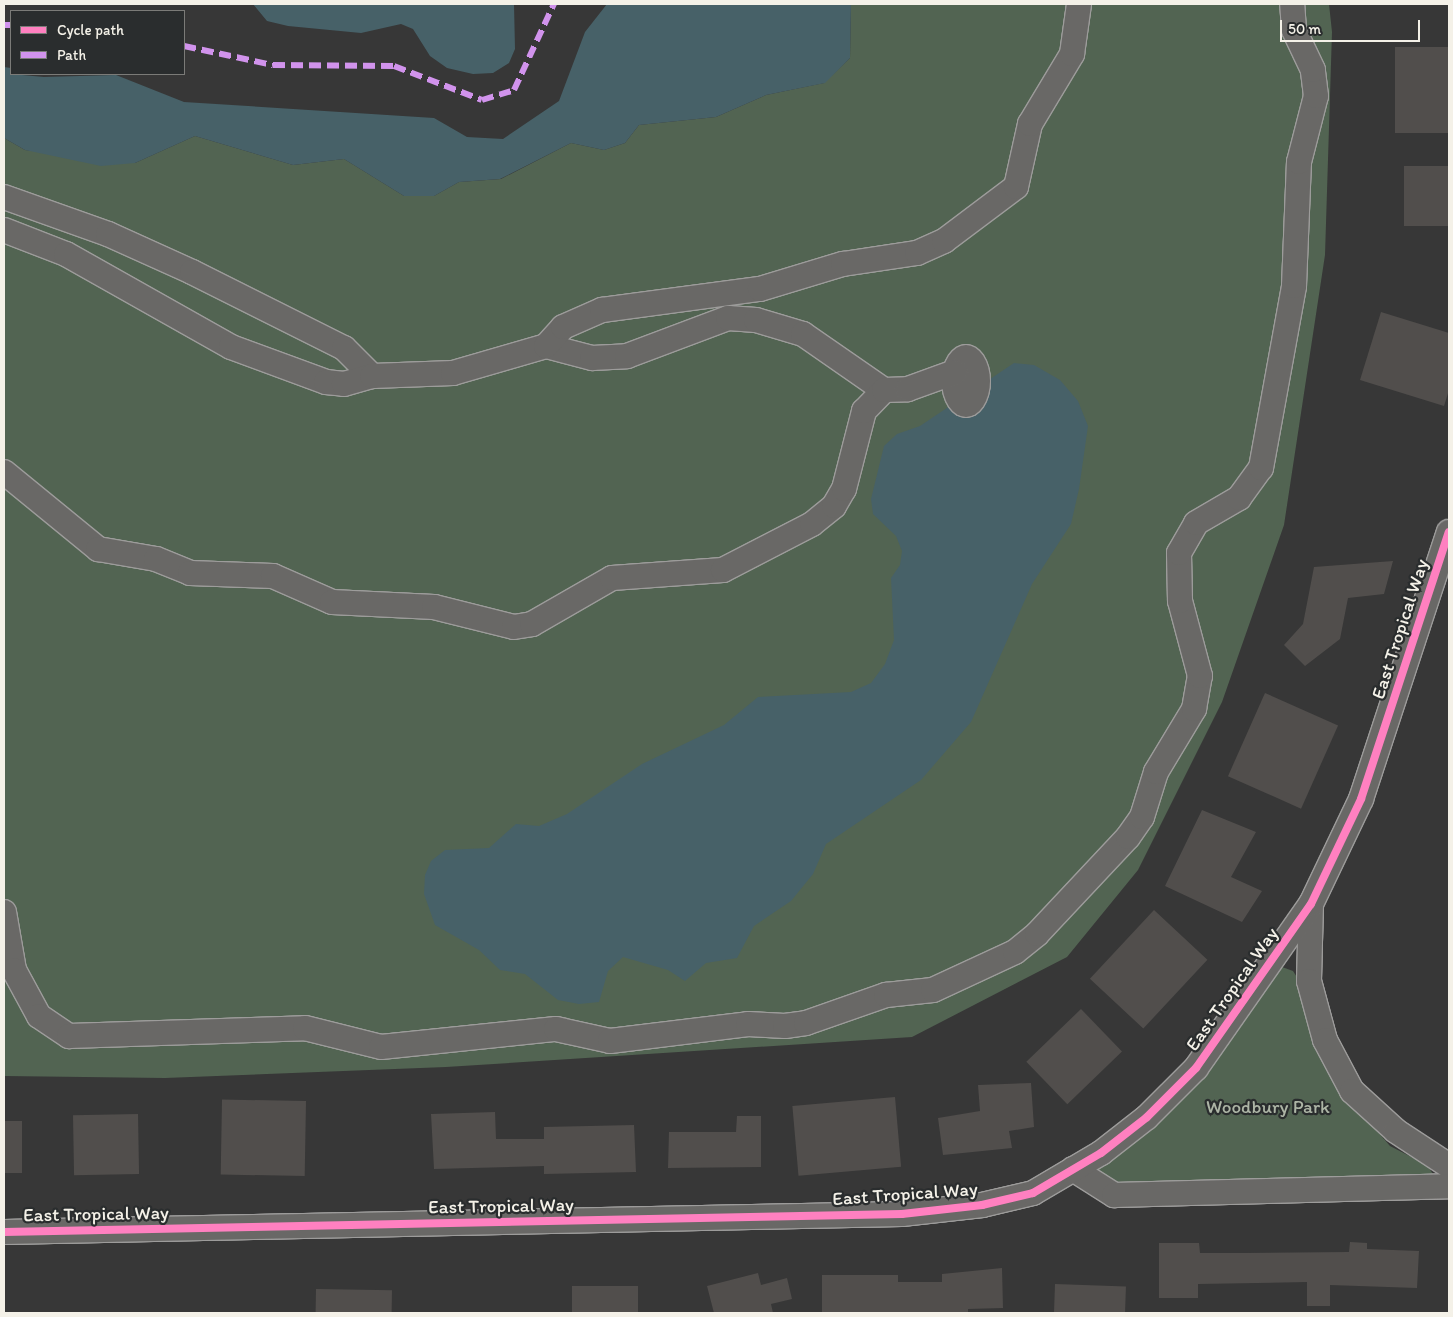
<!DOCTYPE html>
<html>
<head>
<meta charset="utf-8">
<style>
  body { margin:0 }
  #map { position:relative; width:1453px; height:1317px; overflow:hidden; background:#373737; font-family:Itim,sans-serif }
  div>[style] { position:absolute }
  .green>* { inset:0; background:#526452 }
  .water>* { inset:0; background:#476168 }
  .building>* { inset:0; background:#514e4c; transform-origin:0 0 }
  .roads { filter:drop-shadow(1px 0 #9d9c9b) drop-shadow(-1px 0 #9d9c9b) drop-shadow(0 1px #9d9c9b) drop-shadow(0 -1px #9d9c9b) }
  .minor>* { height:24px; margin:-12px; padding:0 12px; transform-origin:12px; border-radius:12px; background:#696866 }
  .minor>.ring { margin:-12px; padding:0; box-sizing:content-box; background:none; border:24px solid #696866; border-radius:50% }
  .quiet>* { height:6px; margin-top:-3px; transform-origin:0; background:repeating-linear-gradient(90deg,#d193ec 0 12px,transparent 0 18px) }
  .cycleway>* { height:8px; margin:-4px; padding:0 4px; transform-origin:4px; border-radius:4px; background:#ff80c0 }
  span { translate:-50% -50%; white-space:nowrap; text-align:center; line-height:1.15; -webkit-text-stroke:4.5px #2a2d2e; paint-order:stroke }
  .street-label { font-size:19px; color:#f4f1e8 }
  .park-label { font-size:19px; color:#adb5a6 }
  .frame { position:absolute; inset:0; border:5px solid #f4f1e8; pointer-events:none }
  .legend { position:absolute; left:10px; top:10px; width:175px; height:65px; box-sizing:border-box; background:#2a2d2e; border:1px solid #7b7b78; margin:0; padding:6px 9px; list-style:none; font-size:15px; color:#f4f1e8 }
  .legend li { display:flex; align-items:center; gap:10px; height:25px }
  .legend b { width:25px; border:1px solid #7b7b78 }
  .scale { position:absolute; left:1280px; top:20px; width:140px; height:22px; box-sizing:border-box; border:2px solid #f4f1e8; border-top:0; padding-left:6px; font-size:15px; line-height:18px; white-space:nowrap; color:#f4f1e8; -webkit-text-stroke:4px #2a2d2e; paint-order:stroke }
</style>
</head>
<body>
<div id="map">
  <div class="green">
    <i style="clip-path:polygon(851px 4px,1329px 4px,1332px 32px,1325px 255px,1284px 525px,1222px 702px,1138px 870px,1067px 957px,912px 1037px,446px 1067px,165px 1078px,4px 1076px,4px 138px,25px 150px,135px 163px,195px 136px,293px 165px,344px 159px,404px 196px,434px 196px,459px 182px,501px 179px,571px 143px,604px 150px,625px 143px,639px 125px,716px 117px,766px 95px,824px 83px,850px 58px)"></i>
    <i style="clip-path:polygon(1282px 967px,1293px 971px,1300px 982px,1346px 1095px,1390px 1146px,1427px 1165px,1433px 1174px,1429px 1178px,1122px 1184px,1089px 1171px)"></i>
  </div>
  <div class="water">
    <i style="clip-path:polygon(253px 4px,514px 4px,515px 49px,509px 63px,493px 73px,473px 74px,447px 68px,430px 56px,413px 29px,401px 24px,361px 33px,288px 26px,267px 21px)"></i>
    <i style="clip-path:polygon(607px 4px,851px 4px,850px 58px,825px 83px,766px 95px,716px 117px,639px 125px,625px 143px,604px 150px,571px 143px,500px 179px,459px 182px,434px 196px,404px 196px,344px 159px,293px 165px,195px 136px,135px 163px,101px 166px,25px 150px,4px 138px,4px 67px,11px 68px,11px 74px,44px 77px,116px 75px,184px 102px,434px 118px,467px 137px,503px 139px,559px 101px,585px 32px)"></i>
    <i style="clip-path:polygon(1014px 363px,1034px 365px,1060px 380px,1078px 401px,1088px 426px,1079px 489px,1071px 524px,1032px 584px,971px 722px,921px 780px,826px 844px,813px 874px,791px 901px,754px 926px,737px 958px,706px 963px,685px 981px,668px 970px,623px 957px,608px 971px,599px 1002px,579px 1004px,558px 1000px,525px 974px,500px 970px,479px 950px,435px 925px,424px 894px,425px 875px,431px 861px,445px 850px,489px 848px,516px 824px,539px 826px,567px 814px,642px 764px,724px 725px,758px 697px,851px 692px,871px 683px,885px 664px,894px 640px,891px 578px,900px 565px,902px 551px,896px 536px,873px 514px,871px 499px,884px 446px,897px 434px,920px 426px)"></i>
  </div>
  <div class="building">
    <i style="left:1395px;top:47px;width:54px;height:86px"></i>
    <i style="left:1448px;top:166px;width:60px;height:44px;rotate:90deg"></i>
    <i style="clip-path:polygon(1381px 312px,1449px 333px,1449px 390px,1444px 406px,1360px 380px)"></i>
    <i style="clip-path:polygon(1393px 561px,1384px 594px,1348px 598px,1340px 639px,1305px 666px,1284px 645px,1303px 624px,1314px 567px)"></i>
    <i style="left:1265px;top:693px;width:80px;height:91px;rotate:24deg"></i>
    <i style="clip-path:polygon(1202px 810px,1256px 832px,1231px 877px,1262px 891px,1242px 922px,1165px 886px)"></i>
    <i style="left:1154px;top:910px;width:73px;height:94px;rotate:43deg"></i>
    <i style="left:1081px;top:1009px;width:59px;height:76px;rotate:46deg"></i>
    <i style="clip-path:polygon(1031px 1083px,1034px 1127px,1009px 1131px,1012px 1148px,943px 1155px,938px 1118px,980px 1111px,978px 1085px)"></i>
    <i style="left:895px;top:1097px;width:70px;height:103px;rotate:85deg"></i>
    <i style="left:306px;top:1101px;width:75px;height:84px;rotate:91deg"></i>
    <i style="clip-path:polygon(495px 1112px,496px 1139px,544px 1139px,544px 1127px,634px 1125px,636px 1172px,544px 1174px,544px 1166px,434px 1169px,431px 1114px)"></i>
    <i style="left:138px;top:1114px;width:60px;height:65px;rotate:89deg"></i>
    <i style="clip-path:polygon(737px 1116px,761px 1116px,761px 1167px,668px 1168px,669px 1132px,736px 1132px)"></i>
    <i style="left:4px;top:1121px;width:18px;height:52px"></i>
    <i style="clip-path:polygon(1350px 1242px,1367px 1243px,1367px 1249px,1419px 1251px,1417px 1288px,1330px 1285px,1330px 1306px,1307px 1306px,1307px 1282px,1198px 1284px,1198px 1298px,1159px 1298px,1159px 1243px,1199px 1243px,1200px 1253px,1245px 1253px,1349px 1252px)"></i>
    <i style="clip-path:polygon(1002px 1268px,1003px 1308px,968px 1309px,968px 1313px,822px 1313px,822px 1275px,898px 1275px,898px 1282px,942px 1282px,942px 1274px)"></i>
    <i style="clip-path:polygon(758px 1273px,761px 1285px,787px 1278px,792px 1299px,771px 1304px,773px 1313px,714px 1313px,707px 1286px)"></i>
    <i style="left:1055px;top:1284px;width:71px;height:29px;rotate:2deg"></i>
    <i style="left:638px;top:1286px;width:27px;height:66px;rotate:90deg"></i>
    <i style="left:316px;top:1289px;width:76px;height:24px;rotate:1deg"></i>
  </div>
  <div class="roads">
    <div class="minor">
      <i style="left:4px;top:197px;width:110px;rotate:19.6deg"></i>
      <i style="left:108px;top:234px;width:92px;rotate:24.3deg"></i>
      <i style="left:192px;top:272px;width:170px;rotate:26.6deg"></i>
      <i style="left:344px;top:348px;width:40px;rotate:45deg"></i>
      <i style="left:4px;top:230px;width:66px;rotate:21.2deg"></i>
      <i style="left:66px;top:254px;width:189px;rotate:29.4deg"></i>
      <i style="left:231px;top:347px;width:101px;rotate:20.2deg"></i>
      <i style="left:326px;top:382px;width:18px;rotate:6deg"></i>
      <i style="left:344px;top:384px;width:29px;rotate:-16deg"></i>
      <i style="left:372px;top:376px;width:81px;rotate:-2.1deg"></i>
      <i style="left:453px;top:373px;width:97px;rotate:-16.2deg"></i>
      <i style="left:546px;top:346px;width:48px;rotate:14.6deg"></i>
      <i style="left:592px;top:358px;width:35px;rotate:-3deg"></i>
      <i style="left:627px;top:356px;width:108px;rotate:-20.6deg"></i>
      <i style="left:728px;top:318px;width:28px;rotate:4deg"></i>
      <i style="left:756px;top:320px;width:49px;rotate:16.6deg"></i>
      <i style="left:803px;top:334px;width:98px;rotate:34.7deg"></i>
      <i style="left:546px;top:346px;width:25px;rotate:-48deg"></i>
      <i style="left:563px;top:327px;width:43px;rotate:-23.6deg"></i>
      <i style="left:602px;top:310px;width:159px;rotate:-7.6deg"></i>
      <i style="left:760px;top:289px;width:87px;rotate:-16.8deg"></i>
      <i style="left:843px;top:264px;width:75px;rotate:-8.5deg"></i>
      <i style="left:917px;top:253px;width:30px;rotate:-24deg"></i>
      <i style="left:944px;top:241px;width:90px;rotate:-36.9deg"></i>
      <i style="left:1016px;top:187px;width:65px;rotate:-77.5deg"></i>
      <i style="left:1030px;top:124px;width:82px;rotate:-59deg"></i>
      <i style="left:1072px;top:54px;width:50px;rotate:-82deg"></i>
      <i class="ring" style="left:954px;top:357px;width:-6px;height:-6px"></i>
      <i style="left:4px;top:472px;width:122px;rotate:39.3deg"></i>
      <i style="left:98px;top:549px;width:59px;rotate:9.8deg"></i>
      <i style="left:156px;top:559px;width:37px;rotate:22deg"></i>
      <i style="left:190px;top:573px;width:83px;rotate:2.1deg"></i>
      <i style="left:273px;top:576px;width:64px;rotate:23.8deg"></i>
      <i style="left:332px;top:602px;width:102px;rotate:2.8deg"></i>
      <i style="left:434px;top:607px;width:82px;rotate:14deg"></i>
      <i style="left:514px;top:627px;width:18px;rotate:-9deg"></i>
      <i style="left:532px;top:624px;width:92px;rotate:-29.9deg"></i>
      <i style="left:612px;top:578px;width:111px;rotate:-4.1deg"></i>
      <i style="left:723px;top:570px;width:100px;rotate:-27.3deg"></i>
      <i style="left:812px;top:524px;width:28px;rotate:-39deg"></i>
      <i style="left:834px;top:506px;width:20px;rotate:-60deg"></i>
      <i style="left:844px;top:489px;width:81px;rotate:-75.6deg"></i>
      <i style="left:864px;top:411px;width:29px;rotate:-46deg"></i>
      <i style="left:884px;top:390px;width:24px;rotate:-2deg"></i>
      <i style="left:908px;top:389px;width:50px;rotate:-19.9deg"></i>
      <i style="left:1311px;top:904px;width:77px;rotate:91.5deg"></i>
      <i style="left:1309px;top:981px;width:61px;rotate:74.8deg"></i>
      <i style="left:1325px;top:1040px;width:58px;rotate:62.1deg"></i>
      <i style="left:1352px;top:1091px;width:59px;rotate:42.3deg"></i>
      <i style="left:1396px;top:1131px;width:64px;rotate:33.4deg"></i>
      <i style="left:4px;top:912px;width:59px;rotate:80.2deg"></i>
      <i style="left:14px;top:970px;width:52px;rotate:61.5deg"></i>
      <i style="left:39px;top:1016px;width:36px;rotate:34deg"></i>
      <i style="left:69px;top:1036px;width:236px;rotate:-1.9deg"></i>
      <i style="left:305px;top:1028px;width:78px;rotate:14deg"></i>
      <i style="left:381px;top:1047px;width:176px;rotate:-5.9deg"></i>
      <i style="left:556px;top:1029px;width:55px;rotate:12.5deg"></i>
      <i style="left:610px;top:1041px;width:139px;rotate:-7deg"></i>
      <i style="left:748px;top:1024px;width:37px;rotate:3deg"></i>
      <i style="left:785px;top:1026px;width:21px;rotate:-8deg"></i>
      <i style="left:806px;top:1023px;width:85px;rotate:-19.3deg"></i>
      <i style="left:886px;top:995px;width:47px;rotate:-6.1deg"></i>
      <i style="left:933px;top:990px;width:90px;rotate:-24.9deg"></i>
      <i style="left:1015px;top:952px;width:28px;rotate:-39deg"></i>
      <i style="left:1037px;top:934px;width:133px;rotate:-46.8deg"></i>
      <i style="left:1128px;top:837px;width:24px;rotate:-55deg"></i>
      <i style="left:1142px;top:817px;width:47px;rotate:-72.7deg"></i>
      <i style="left:1156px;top:772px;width:74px;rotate:-58.9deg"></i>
      <i style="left:1194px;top:709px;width:34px;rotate:-80deg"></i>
      <i style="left:1200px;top:676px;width:78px;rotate:-104.9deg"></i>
      <i style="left:1180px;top:601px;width:48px;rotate:-91.2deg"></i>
      <i style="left:1179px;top:553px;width:34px;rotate:-60deg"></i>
      <i style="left:1196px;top:523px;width:50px;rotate:-30.2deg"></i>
      <i style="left:1239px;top:498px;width:37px;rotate:-54deg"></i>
      <i style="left:1261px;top:468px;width:185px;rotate:-79.7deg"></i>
      <i style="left:1294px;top:286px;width:124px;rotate:-87.7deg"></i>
      <i style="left:1299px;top:162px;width:68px;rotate:-75.6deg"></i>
      <i style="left:1316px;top:96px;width:26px;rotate:-97deg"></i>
      <i style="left:1313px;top:70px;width:44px;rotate:-115.4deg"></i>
      <i style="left:1294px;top:30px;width:26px;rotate:-94deg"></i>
      <i style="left:1073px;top:1169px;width:49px;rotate:32.4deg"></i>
      <i style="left:1114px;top:1195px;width:335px;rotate:-1.5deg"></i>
      <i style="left:4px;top:1232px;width:898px;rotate:-1.15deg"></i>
      <i style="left:902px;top:1214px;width:81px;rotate:-6.4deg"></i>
      <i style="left:982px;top:1205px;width:52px;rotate:-13.2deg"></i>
      <i style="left:1033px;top:1193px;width:79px;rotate:-30.5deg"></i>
      <i style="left:1101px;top:1153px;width:58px;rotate:-38deg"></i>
      <i style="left:1147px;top:1117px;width:69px;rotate:-45deg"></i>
      <i style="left:1196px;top:1068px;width:200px;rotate:-55deg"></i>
      <i style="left:1311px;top:904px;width:116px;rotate:-64.5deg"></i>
      <i style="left:1361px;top:799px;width:281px;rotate:-71.8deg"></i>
    </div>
  </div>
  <div class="quiet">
    <i style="left:4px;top:25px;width:7px"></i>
    <i style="left:184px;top:46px;width:91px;rotate:12.1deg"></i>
    <i style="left:273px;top:65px;width:121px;rotate:0.5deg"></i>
    <i style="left:394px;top:66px;width:94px;rotate:21.1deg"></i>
    <i style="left:482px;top:100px;width:34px;rotate:-17deg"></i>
    <i style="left:514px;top:90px;width:95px;rotate:-65.1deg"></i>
  </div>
  <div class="cycleway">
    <i style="left:4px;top:1232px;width:898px;rotate:-1.15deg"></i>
    <i style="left:902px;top:1214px;width:81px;rotate:-6.4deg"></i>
    <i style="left:982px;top:1205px;width:52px;rotate:-13.2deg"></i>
    <i style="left:1033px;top:1193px;width:79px;rotate:-30.5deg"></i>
    <i style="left:1101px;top:1153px;width:58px;rotate:-38deg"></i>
    <i style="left:1147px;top:1117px;width:69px;rotate:-45deg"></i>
    <i style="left:1196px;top:1068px;width:200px;rotate:-55deg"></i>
    <i style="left:1311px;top:904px;width:116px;rotate:-64.5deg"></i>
    <i style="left:1361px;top:799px;width:281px;rotate:-71.8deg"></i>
  </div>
  <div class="street-label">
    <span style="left:1400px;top:629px;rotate:-72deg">East Tropical Way</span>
    <span style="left:1232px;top:989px;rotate:-55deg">East Tropical Way</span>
    <span style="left:905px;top:1194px;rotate:-4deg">East Tropical Way</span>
    <span style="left:501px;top:1206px;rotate:-1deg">East Tropical Way</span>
    <span style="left:96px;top:1214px;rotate:-1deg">East Tropical Way</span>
  </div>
  <div class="park-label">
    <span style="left:1268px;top:1107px">Woodbury Park</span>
  </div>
  <div class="frame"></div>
  <ul class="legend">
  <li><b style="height:6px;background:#ff80c0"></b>Cycle path</li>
  <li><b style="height:6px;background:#d193ec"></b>Path</li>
  </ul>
  <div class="scale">50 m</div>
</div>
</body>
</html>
